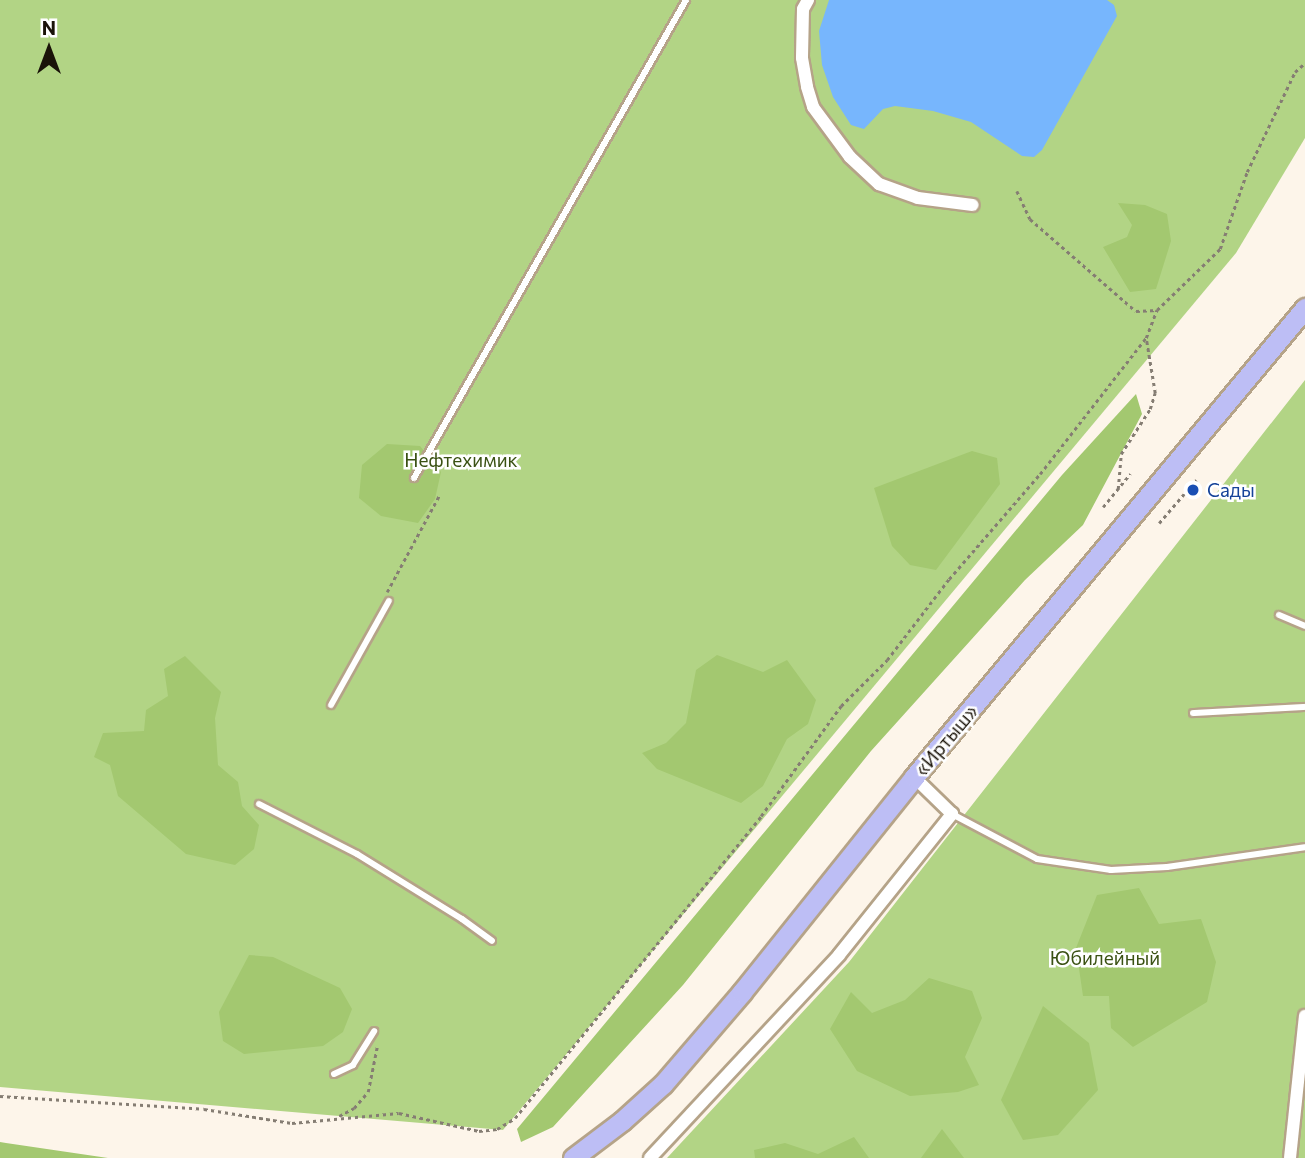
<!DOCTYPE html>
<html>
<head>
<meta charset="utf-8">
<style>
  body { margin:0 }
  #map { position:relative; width:1305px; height:1158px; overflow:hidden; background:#fdf5ea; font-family:Commissioner,sans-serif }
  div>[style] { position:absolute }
  .green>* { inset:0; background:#b2d485 }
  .forest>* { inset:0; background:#a3c870 }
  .water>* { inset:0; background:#77b6fd }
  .path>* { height:2.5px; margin-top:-1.25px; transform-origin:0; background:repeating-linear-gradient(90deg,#857d73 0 3.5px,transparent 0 7px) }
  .roads { filter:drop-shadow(2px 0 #b5a388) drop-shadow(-2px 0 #b5a388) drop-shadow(0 2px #b5a388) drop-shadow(0 -2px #b5a388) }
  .lane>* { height:6px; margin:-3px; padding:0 3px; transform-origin:3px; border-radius:3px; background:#fff }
  .street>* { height:12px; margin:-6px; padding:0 6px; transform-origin:6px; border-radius:6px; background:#fff }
  .primary>* { height:19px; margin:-9.5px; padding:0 9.5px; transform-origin:9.5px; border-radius:9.5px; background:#bdbef5 }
  .dots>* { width:19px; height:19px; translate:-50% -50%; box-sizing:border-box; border:4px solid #fff; border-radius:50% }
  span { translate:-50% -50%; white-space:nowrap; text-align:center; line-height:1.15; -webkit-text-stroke:5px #fff; paint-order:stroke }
  .park-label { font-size:19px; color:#3a5113 }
  .transit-label { font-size:19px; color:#164399 }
  .left { translate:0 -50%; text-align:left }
  .street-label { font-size:19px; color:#1a1309 }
  .north { position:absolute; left:14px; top:14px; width:70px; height:70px; -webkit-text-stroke:5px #fff; paint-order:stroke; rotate:0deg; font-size:19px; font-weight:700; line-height:28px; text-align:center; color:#1a1309 }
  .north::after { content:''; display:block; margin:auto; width:24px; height:32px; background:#1a1309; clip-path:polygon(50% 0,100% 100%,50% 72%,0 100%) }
</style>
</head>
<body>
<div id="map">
  <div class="green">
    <i style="clip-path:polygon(0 0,1305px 0,1305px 138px,1236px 253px,503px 1130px,0 1087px)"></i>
    <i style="clip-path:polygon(1305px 380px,1305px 1158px,667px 1158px,849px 962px)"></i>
  </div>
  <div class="forest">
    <i style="clip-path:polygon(1118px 203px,1145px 205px,1167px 214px,1171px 241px,1156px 289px,1130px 292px,1103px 247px,1127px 237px,1132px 225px)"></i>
    <i style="clip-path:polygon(1136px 394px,1142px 414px,1083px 525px,1025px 580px,871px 751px,683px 985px,553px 1127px,521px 1142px,517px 1129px,1062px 475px)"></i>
    <i style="clip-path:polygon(387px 444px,420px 446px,441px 472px,435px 499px,418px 523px,381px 516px,359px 498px,362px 465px)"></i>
    <i style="clip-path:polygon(972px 451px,997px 458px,1000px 484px,936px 570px,910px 565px,892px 546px,874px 488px)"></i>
    <i style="clip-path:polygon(717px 655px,763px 672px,787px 660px,816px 700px,808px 724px,787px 739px,763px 786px,741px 803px,657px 769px,642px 753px,666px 743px,686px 723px,696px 670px)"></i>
    <i style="clip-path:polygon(185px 656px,221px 692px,215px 718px,218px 765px,238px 782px,242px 806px,259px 825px,254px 849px,235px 865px,186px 854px,118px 796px,110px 765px,94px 757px,103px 733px,144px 731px,146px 710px,168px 696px,164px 669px)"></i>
    <i style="clip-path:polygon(1139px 888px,1159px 924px,1201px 919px,1216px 962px,1207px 1002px,1133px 1047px,1111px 1028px,1109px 996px,1083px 996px,1076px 948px,1097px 895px)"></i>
    <i style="clip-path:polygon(249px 955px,273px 957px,340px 988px,352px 1009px,343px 1032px,323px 1046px,244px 1054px,223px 1041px,219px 1012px)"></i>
    <i style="clip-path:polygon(929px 978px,972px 991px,982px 1018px,965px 1057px,979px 1085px,958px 1092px,910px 1096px,857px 1071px,830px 1029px,851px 992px,872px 1013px,905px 1000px)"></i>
    <i style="clip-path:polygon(1043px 1006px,1089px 1043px,1098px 1090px,1058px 1135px,1023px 1140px,1001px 1100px)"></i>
    <i style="clip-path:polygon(942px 1129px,964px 1158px,921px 1158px)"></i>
    <i style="clip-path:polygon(854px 1137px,869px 1158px,755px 1158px,754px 1150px,785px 1143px,818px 1154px)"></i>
    <i style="clip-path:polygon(0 1142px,6px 1143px,108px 1158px,0 1158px)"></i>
  </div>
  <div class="water">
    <i style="clip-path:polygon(829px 0,1107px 0,1114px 5px,1117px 16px,1042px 150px,1034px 157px,1022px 156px,971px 122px,933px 111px,895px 106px,883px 109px,864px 129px,851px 125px,833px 97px,822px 65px,819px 31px)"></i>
  </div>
  <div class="path">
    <i style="left:1017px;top:191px;width:31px;rotate:65deg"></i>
    <i style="left:1030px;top:219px;width:140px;rotate:41deg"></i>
    <i style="left:1136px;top:311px;width:21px;rotate:-3deg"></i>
    <i style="left:1157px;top:310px;width:88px;rotate:-44.1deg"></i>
    <i style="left:1220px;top:249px;width:82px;rotate:-70.7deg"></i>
    <i style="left:1247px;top:172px;width:111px;rotate:-64.4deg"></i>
    <i style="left:1295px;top:72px;width:13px;rotate:-42deg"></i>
    <i style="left:1118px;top:489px;width:35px;rotate:-85deg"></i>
    <i style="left:1121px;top:454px;width:54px;rotate:-57.2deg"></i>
    <i style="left:1150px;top:409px;width:17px;rotate:-73deg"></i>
    <i style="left:1155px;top:393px;width:56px;rotate:-99.3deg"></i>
    <i style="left:1103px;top:507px;width:43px;rotate:-50.7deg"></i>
    <i style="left:1159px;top:523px;width:57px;rotate:-49.3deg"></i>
    <i style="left:387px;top:592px;width:111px;rotate:-61.6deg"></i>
    <i style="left:0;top:1096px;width:204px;rotate:3.6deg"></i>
    <i style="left:204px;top:1109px;width:89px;rotate:9deg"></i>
    <i style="left:292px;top:1123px;width:107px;rotate:-5.3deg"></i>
    <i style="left:399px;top:1113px;width:82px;rotate:12.7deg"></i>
    <i style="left:479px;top:1131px;width:18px;rotate:-6deg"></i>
    <i style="left:497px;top:1129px;width:21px;rotate:-31deg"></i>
    <i style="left:515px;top:1118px;width:390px;rotate:-50.8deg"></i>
    <i style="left:761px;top:816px;width:136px;rotate:-54deg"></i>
    <i style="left:841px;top:706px;width:65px;rotate:-45deg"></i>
    <i style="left:887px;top:660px;width:102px;rotate:-52.6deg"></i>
    <i style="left:949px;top:579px;width:139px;rotate:-49.1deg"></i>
    <i style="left:1040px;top:474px;width:172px;rotate:-52.1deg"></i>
    <i style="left:1146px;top:338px;width:30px;rotate:-69deg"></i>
    <i style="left:339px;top:1116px;width:17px;rotate:-28deg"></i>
    <i style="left:354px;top:1108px;width:21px;rotate:-49deg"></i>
    <i style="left:368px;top:1092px;width:46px;rotate:-78.7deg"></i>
  </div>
  <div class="roads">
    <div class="lane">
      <i style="left:414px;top:478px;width:550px;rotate:-60.36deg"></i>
      <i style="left:1279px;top:615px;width:28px;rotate:23deg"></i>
      <i style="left:331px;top:705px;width:119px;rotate:-60.9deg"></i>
      <i style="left:1193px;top:713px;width:112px;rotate:-3.1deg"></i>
      <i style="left:259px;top:804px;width:110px;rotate:27deg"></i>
      <i style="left:357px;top:854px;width:123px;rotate:31.8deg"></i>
      <i style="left:462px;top:919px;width:37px;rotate:36deg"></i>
      <i style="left:952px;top:814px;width:96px;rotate:27.9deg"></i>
      <i style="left:1037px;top:859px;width:75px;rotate:8.5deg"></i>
      <i style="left:1111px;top:870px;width:56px;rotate:-3.1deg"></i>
      <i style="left:1167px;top:867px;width:139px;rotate:-8.2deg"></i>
      <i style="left:334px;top:1074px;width:21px;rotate:-25deg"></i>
      <i style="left:353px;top:1065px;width:40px;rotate:-58deg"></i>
    </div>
    <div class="street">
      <i style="left:808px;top:0;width:10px;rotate:119deg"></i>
      <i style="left:803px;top:9px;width:49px;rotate:91.2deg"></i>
      <i style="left:802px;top:58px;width:29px;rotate:80deg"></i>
      <i style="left:807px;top:87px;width:21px;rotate:73deg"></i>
      <i style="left:813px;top:107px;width:62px;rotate:53.5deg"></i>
      <i style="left:850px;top:157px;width:40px;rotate:43deg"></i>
      <i style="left:879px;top:184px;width:41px;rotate:19.7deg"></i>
      <i style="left:918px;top:198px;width:55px;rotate:7.3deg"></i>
      <i style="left:650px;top:1158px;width:277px;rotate:-47deg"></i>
      <i style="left:839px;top:955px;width:181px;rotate:-51.3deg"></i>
      <i style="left:952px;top:814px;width:53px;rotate:-135.8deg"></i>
      <i style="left:1290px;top:1158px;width:143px;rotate:-84deg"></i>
    </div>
    <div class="primary">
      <i style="left:573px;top:1158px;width:61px;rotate:-37.1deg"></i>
      <i style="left:622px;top:1121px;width:55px;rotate:-42.1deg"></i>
      <i style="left:663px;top:1084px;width:121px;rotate:-49.3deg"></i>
      <i style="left:742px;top:992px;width:275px;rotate:-51.3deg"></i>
      <i style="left:914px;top:777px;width:611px;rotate:-50.18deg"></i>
    </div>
  </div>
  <div class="dots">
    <i style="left:1193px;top:490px;background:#1a4fb4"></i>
  </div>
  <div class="park-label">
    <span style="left:461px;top:460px">Нефтехимик</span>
    <span style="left:1105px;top:958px">Юбилейный</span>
  </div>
  <div class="transit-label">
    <span class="left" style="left:1207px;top:490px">Сады</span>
  </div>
  <div class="street-label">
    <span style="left:946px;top:740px;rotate:-50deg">«Иртыш»</span>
  </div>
  <div class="north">N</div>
</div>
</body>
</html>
